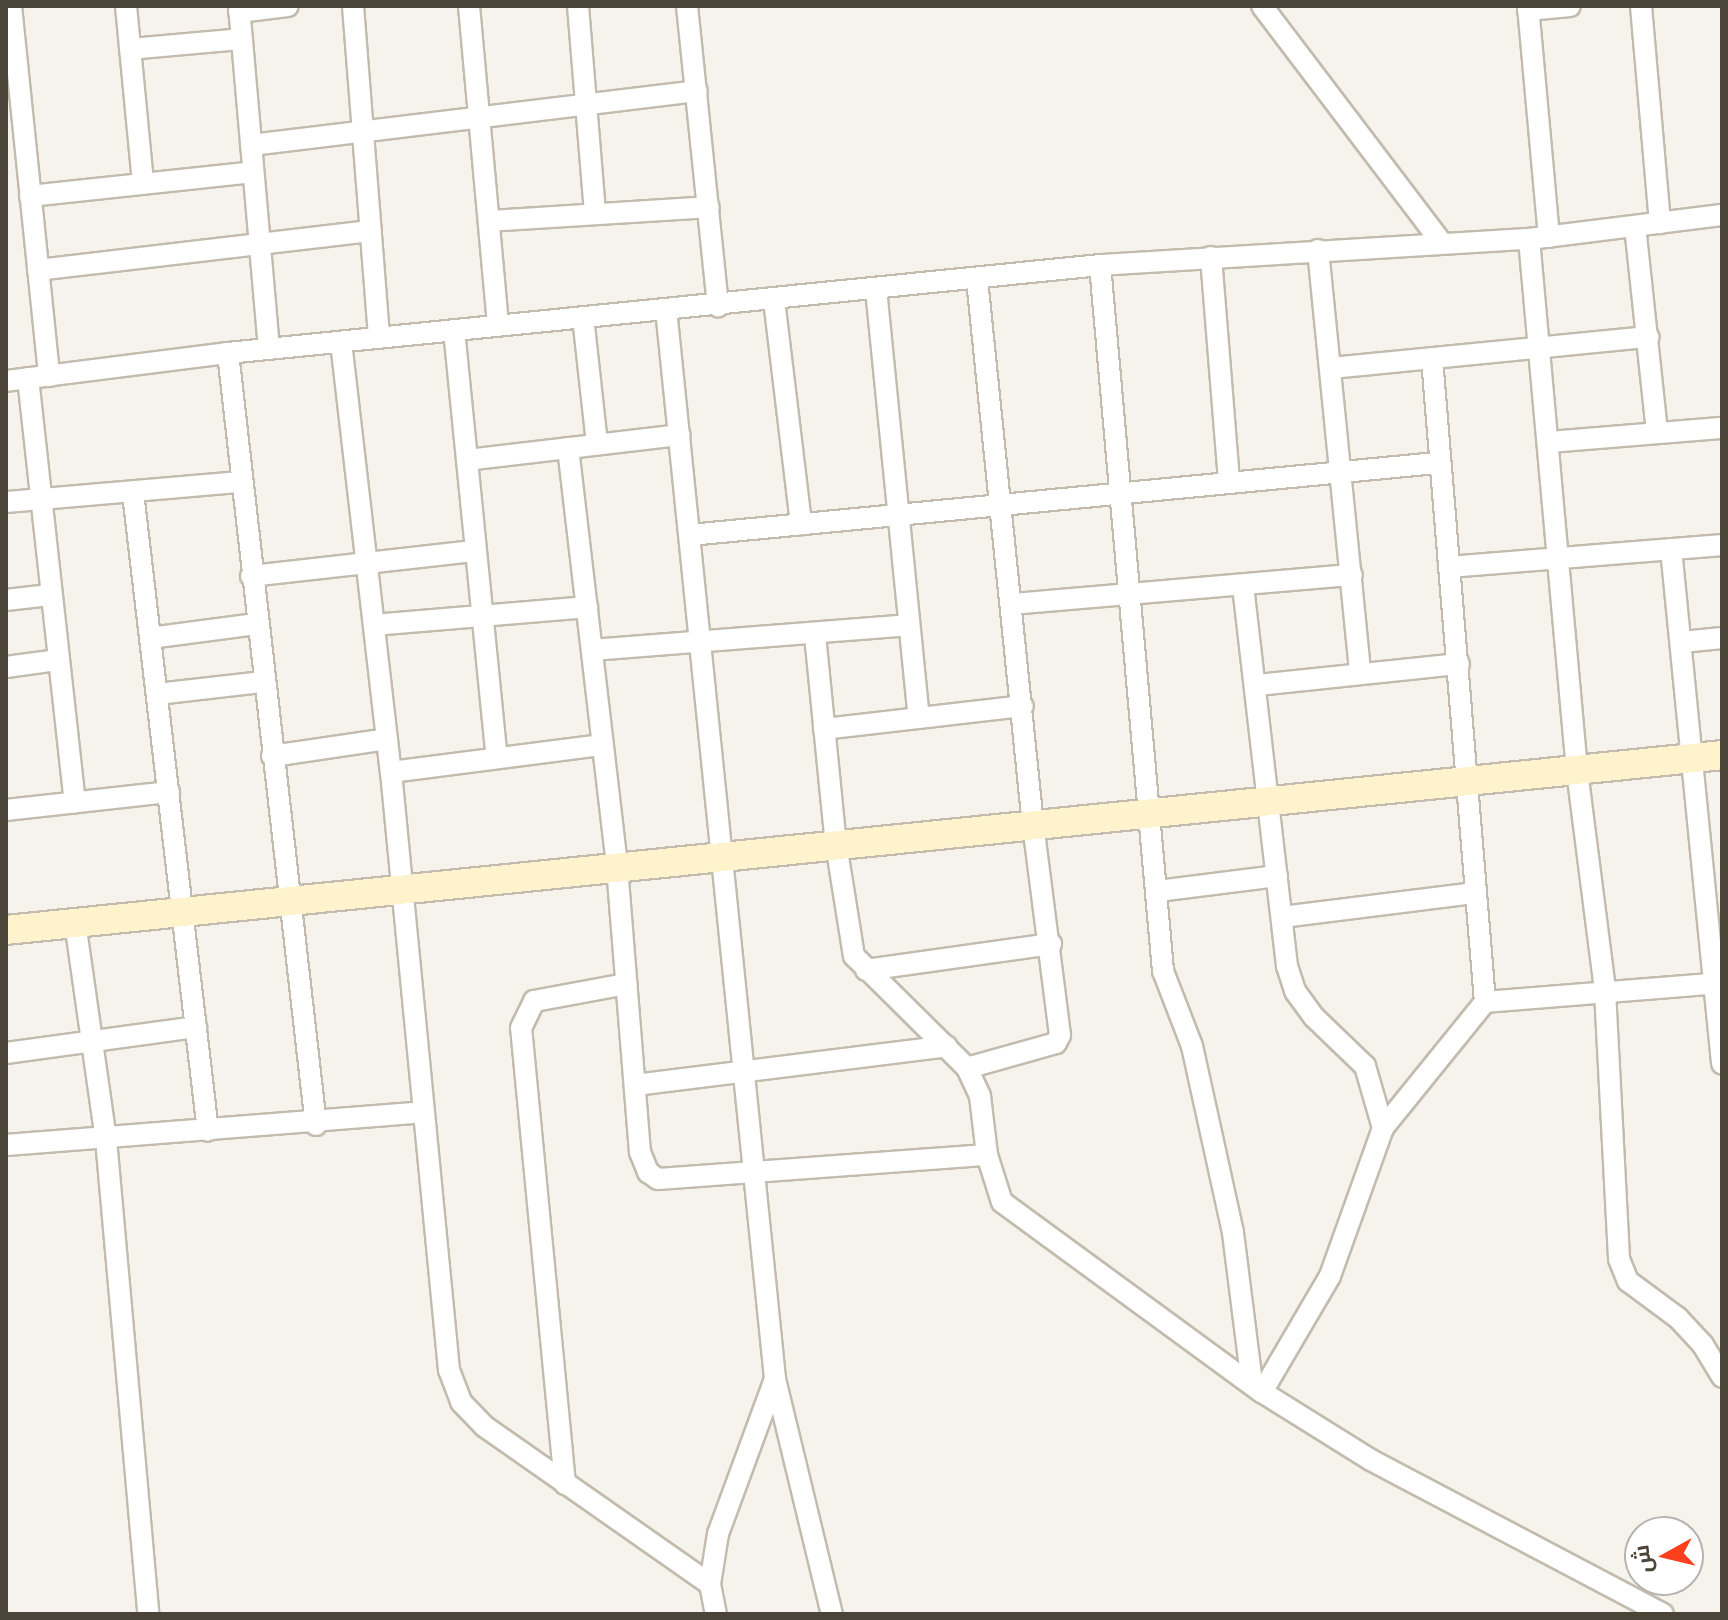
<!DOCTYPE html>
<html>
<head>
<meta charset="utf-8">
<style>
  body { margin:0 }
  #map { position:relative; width:1728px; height:1620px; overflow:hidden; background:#f6f3ec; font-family:"PT Sans",Cairo,sans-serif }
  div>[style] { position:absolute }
  .roads { filter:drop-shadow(2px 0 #c2bbae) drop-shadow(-2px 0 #c2bbae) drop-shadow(0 2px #c2bbae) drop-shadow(0 -2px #c2bbae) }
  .street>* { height:20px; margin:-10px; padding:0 10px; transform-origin:10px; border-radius:10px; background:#fff }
  .secondary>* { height:28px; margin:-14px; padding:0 14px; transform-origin:14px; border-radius:14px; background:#fff3cd }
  span { translate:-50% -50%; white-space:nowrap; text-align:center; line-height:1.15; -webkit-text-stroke:6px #fff; paint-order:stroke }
  .frame { position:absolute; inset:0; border:8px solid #4b4439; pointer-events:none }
  .north { position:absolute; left:1624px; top:1516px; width:80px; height:80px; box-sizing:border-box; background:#fff; border:2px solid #b7b4b0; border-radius:50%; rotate:262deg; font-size:22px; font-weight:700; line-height:32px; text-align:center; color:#4b4439 }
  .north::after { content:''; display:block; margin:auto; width:28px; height:36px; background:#fc3f1d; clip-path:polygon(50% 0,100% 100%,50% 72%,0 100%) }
</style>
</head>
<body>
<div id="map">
  <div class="roads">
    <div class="street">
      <i style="left:11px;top:6px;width:372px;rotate:84.1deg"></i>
      <i style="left:126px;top:6px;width:178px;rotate:84.5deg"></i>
      <i style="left:239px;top:6px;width:344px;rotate:85deg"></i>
      <i style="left:353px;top:6px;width:333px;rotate:85.5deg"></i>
      <i style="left:469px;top:6px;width:321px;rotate:84.8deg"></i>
      <i style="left:578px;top:6px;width:206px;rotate:85.3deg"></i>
      <i style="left:687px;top:6px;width:302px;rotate:84.1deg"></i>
      <i style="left:1262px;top:6px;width:296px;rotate:52.8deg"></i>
      <i style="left:1528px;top:6px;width:232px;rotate:84.8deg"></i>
      <i style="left:1641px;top:6px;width:218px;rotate:85deg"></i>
      <i style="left:1528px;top:10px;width:42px;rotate:-5.4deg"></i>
      <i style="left:239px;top:12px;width:49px;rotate:-7deg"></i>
      <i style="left:130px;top:49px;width:112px;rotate:-5.1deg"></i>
      <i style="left:251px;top:145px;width:449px;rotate:-6.9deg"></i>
      <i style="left:30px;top:196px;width:224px;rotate:-6.1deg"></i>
      <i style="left:489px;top:221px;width:220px;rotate:-3.6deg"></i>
      <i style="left:1635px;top:226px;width:207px;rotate:83.9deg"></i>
      <i style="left:1529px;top:239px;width:534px;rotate:84.84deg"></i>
      <i style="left:1577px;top:771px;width:222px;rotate:82.7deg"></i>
      <i style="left:1605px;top:991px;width:268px;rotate:87deg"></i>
      <i style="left:1619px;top:1259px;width:24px;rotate:68deg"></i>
      <i style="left:1628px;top:1281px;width:62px;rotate:36.5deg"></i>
      <i style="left:1678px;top:1318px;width:37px;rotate:47deg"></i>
      <i style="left:1703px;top:1345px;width:37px;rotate:59deg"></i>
      <i style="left:1318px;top:250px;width:424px;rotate:84.3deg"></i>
      <i style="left:1211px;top:257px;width:226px;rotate:85.4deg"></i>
      <i style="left:1100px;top:265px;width:709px;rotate:84.9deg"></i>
      <i style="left:1163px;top:971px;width:80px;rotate:68.9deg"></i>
      <i style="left:1192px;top:1046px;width:191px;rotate:77.6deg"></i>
      <i style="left:1233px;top:1233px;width:152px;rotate:82.8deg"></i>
      <i style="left:38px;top:270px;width:335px;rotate:-6.7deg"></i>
      <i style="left:876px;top:289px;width:431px;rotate:84.3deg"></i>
      <i style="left:774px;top:300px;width:226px;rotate:83.1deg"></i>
      <i style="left:666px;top:309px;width:1076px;rotate:84.18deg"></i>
      <i style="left:775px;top:1379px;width:165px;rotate:110.2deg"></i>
      <i style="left:718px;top:1534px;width:51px;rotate:99.1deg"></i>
      <i style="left:710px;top:1584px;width:31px;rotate:79deg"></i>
      <i style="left:583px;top:317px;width:128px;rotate:83.7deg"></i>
      <i style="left:454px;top:330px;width:430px;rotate:84.3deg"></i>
      <i style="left:341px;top:342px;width:433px;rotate:83.4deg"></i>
      <i style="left:391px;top:772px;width:601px;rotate:84.46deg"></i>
      <i style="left:449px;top:1370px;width:34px;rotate:69deg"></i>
      <i style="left:461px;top:1402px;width:33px;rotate:46deg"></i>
      <i style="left:484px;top:1426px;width:276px;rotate:35deg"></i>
      <i style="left:228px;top:353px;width:777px;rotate:83.5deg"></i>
      <i style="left:1331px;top:368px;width:319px;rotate:-5.6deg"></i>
      <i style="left:28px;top:378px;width:427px;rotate:83.7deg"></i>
      <i style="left:6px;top:381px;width:224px;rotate:-7.2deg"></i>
      <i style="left:228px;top:353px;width:876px;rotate:-5.76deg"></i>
      <i style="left:1100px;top:265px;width:430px;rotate:-3.5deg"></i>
      <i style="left:1529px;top:239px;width:194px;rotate:-7.1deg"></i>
      <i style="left:1550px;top:442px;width:173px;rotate:-4.7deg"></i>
      <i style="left:568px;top:448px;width:422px;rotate:83.3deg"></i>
      <i style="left:617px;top:867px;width:286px;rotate:85.4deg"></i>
      <i style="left:640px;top:1152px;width:22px;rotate:68deg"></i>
      <i style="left:648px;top:1172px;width:12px;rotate:35deg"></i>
      <i style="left:658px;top:1179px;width:330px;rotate:-4.2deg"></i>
      <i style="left:467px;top:460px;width:214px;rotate:-6.7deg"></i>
      <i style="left:133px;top:493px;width:642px;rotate:83.3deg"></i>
      <i style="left:6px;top:502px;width:234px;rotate:-4.9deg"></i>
      <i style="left:690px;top:535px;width:750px;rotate:-5.51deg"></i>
      <i style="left:1671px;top:549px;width:517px;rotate:84.33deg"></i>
      <i style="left:1449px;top:567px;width:274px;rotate:-4.6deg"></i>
      <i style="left:251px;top:576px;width:225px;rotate:-6.4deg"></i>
      <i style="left:1243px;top:586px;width:383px;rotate:83.4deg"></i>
      <i style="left:1287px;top:966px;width:26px;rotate:72deg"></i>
      <i style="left:1295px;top:991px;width:32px;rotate:54deg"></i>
      <i style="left:1314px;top:1017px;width:71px;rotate:43.9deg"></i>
      <i style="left:1365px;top:1066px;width:65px;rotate:73.8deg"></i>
      <i style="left:6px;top:600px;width:44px;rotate:-6.5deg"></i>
      <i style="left:1012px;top:604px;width:341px;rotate:-4.9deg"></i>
      <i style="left:374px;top:625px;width:214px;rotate:-4.8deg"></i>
      <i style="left:815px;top:635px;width:210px;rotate:84.3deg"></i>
      <i style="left:836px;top:844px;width:113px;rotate:80.9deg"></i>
      <i style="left:854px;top:956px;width:159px;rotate:44.7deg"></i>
      <i style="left:967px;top:1068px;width:31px;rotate:65deg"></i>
      <i style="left:980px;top:1096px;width:59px;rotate:83.2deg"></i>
      <i style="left:987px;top:1155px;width:49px;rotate:72.3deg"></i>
      <i style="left:1002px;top:1202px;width:322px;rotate:36.2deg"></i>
      <i style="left:1262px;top:1392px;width:128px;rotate:32deg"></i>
      <i style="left:1371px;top:1460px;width:330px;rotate:27.8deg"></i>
      <i style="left:150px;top:638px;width:107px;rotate:-7.5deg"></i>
      <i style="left:1682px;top:642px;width:40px;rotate:-5.7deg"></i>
      <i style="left:592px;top:650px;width:316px;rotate:-4.5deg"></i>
      <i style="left:6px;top:667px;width:51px;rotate:-7.8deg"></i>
      <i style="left:1258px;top:685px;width:202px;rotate:-6deg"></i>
      <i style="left:157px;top:694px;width:107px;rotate:-6.5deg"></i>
      <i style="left:824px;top:729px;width:200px;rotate:-6.6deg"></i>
      <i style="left:272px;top:756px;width:116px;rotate:-8.4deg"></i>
      <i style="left:391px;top:772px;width:213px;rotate:-7.3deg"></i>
      <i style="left:6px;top:810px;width:164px;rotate:-6.3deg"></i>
      <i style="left:1158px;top:891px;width:120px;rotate:-7.2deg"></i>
      <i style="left:1282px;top:917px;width:195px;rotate:-7.1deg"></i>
      <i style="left:75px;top:922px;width:219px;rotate:81.9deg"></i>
      <i style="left:106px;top:1139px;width:477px;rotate:84.9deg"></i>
      <i style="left:866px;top:970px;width:187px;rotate:-8deg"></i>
      <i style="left:1485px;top:1002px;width:238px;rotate:-4.6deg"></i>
      <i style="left:6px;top:1053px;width:192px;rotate:-7.8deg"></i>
      <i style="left:967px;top:1068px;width:92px;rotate:-15.7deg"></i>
      <i style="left:1056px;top:1043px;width:9px;rotate:-63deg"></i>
      <i style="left:1060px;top:1035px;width:212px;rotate:-97.3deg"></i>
      <i style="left:1033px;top:825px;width:549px;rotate:-95.86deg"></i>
      <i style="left:635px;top:1085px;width:314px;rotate:-7.1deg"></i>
      <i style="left:6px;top:1145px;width:418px;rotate:-4.5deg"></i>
      <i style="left:775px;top:1379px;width:242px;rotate:76.4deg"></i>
      <i style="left:1262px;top:1392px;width:134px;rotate:-59.6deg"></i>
      <i style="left:1330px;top:1276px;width:157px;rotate:-70.3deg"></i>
      <i style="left:1383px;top:1128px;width:162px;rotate:-51deg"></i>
      <i style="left:1485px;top:1002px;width:645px;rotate:-94.71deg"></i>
      <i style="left:565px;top:1484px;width:458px;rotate:-95.5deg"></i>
      <i style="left:521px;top:1028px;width:30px;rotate:-64deg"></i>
      <i style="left:534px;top:1001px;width:94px;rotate:-10.5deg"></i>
    </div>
    <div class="secondary">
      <i style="left:6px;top:930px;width:1725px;rotate:-5.82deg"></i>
    </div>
  </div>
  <div class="frame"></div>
  <div class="north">ش</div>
</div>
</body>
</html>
